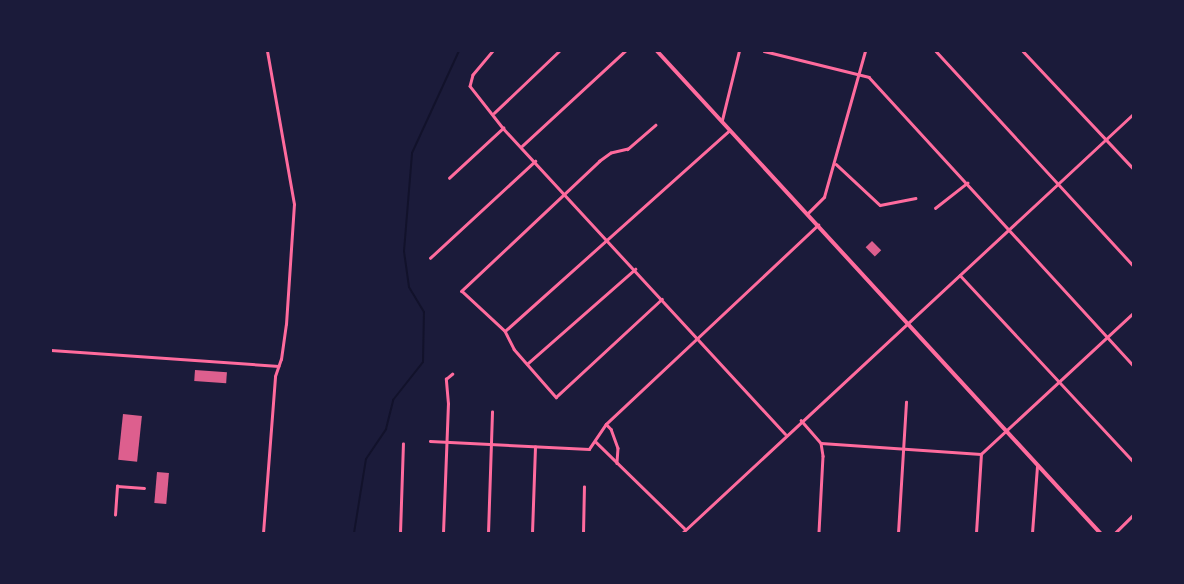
<!DOCTYPE html>
<html>
<head>
<meta charset="utf-8">
<style>
  body { margin:0 }
  #map { position:relative; width:1184px; height:584px; overflow:hidden; background:#1b1b3a; font-family:"Libre Baskerville",serif }
  div>[style] { position:absolute }
  .stream>* { height:2px; margin:-1px; padding:0 1px; transform-origin:1px; border-radius:1px; background:#12122b }
  .building>* { inset:0; background:#dd5f8e; transform-origin:0 0 }
  .minor>* { height:2.5px; margin:-1.25px; padding:0 1.25px; transform-origin:1.25px; border-radius:1.25px; background:#ff6b9d }
  .tertiary>* { height:3px; margin:-1.5px; padding:0 1.5px; transform-origin:1.5px; border-radius:1.5px; background:#ff6b9d }
  .primary>* { height:4px; margin:-2px; padding:0 2px; transform-origin:2px; border-radius:2px; background:#ff6b9d }
  span { translate:-50% -50%; white-space:nowrap; text-align:center; line-height:1.15; -webkit-text-stroke:4px #1b1b3a; paint-order:stroke }
  .frame { position:absolute; inset:0; border:52px solid #1b1b3a; pointer-events:none }
</style>
</head>
<body>
<div id="map">
  <div class="stream">
    <i style="left:354px;top:533px;width:75px;rotate:-80.8deg"></i>
    <i style="left:366px;top:459px;width:36px;rotate:-56deg"></i>
    <i style="left:386px;top:429px;width:30px;rotate:-76deg"></i>
    <i style="left:393px;top:400px;width:48px;rotate:-51.7deg"></i>
    <i style="left:423px;top:362px;width:50px;rotate:-88.9deg"></i>
    <i style="left:424px;top:312px;width:29px;rotate:-121deg"></i>
    <i style="left:409px;top:287px;width:36px;rotate:-98deg"></i>
    <i style="left:404px;top:251px;width:98px;rotate:-85.3deg"></i>
    <i style="left:412px;top:153px;width:112px;rotate:-65.3deg"></i>
  </div>
  <div class="building">
    <i style="left:872px;top:241px;width:13px;height:9px;rotate:45deg"></i>
    <i style="left:195px;top:370px;width:32px;height:11px;rotate:4deg"></i>
    <i style="left:123px;top:414px;width:19px;height:46px;rotate:6deg"></i>
    <i style="left:157px;top:472px;width:12px;height:31px;rotate:5deg"></i>
  </div>
  <div class="minor">
    <i style="left:493px;top:51px;width:31px;rotate:130deg"></i>
    <i style="left:473px;top:75px;width:11px;rotate:105deg"></i>
    <i style="left:470px;top:86px;width:53px;rotate:51.8deg"></i>
    <i style="left:503px;top:128px;width:416px;rotate:47.3deg"></i>
    <i style="left:764px;top:51px;width:108px;rotate:13.9deg"></i>
    <i style="left:869px;top:77px;width:391px;rotate:47.5deg"></i>
    <i style="left:936px;top:51px;width:291px;rotate:47.4deg"></i>
    <i style="left:1023px;top:51px;width:161px;rotate:46.8deg"></i>
    <i style="left:494px;top:113px;width:90px;rotate:-43.6deg"></i>
    <i style="left:722px;top:120px;width:71px;rotate:-76.2deg"></i>
    <i style="left:656px;top:125px;width:37px;rotate:139deg"></i>
    <i style="left:628px;top:149px;width:17px;rotate:167deg"></i>
    <i style="left:611px;top:153px;width:14px;rotate:144deg"></i>
    <i style="left:600px;top:161px;width:190px;rotate:136.7deg"></i>
    <i style="left:462px;top:291px;width:59px;rotate:42.9deg"></i>
    <i style="left:505px;top:331px;width:20px;rotate:63deg"></i>
    <i style="left:514px;top:349px;width:64px;rotate:48.8deg"></i>
    <i style="left:556px;top:397px;width:144px;rotate:-42.8deg"></i>
    <i style="left:522px;top:146px;width:140px;rotate:-42.7deg"></i>
    <i style="left:836px;top:164px;width:60px;rotate:43deg"></i>
    <i style="left:880px;top:205px;width:36px;rotate:-11deg"></i>
    <i style="left:449px;top:178px;width:74px;rotate:-42.8deg"></i>
    <i style="left:935px;top:208px;width:41px;rotate:-38deg"></i>
    <i style="left:807px;top:214px;width:24px;rotate:-45deg"></i>
    <i style="left:824px;top:197px;width:152px;rotate:-74.3deg"></i>
    <i style="left:430px;top:258px;width:143px;rotate:-42.7deg"></i>
    <i style="left:960px;top:275px;width:254px;rotate:47.1deg"></i>
    <i style="left:505px;top:331px;width:300px;rotate:-41.8deg"></i>
    <i style="left:51px;top:350px;width:228px;rotate:4deg"></i>
    <i style="left:527px;top:364px;width:144px;rotate:-41.3deg"></i>
    <i style="left:801px;top:420px;width:30px;rotate:49deg"></i>
    <i style="left:821px;top:443px;width:13px;rotate:81deg"></i>
    <i style="left:823px;top:456px;width:77px;rotate:93deg"></i>
    <i style="left:606px;top:424px;width:7px;rotate:45deg"></i>
    <i style="left:611px;top:429px;width:20px;rotate:70deg"></i>
    <i style="left:618px;top:448px;width:15px;rotate:94deg"></i>
    <i style="left:430px;top:441px;width:159px;rotate:2.9deg"></i>
    <i style="left:589px;top:449px;width:30px;rotate:-56deg"></i>
    <i style="left:606px;top:424px;width:291px;rotate:-43.2deg"></i>
    <i style="left:596px;top:442px;width:123px;rotate:44.3deg"></i>
    <i style="left:821px;top:443px;width:160px;rotate:3.9deg"></i>
    <i style="left:115px;top:515px;width:29px;rotate:-86deg"></i>
    <i style="left:117px;top:486px;width:27px;rotate:4deg"></i>
    <i style="left:400px;top:533px;width:89px;rotate:-88.1deg"></i>
    <i style="left:443px;top:533px;width:129px;rotate:-87.8deg"></i>
    <i style="left:448px;top:404px;width:25px;rotate:-95deg"></i>
    <i style="left:446px;top:379px;width:8px;rotate:-40deg"></i>
    <i style="left:488px;top:533px;width:121px;rotate:-88.1deg"></i>
    <i style="left:532px;top:533px;width:86px;rotate:-88deg"></i>
    <i style="left:583px;top:533px;width:46px;rotate:-88.8deg"></i>
    <i style="left:898px;top:533px;width:131px;rotate:-86.5deg"></i>
    <i style="left:976px;top:533px;width:79px;rotate:-86.4deg"></i>
    <i style="left:981px;top:454px;width:207px;rotate:-42.8deg"></i>
    <i style="left:1032px;top:533px;width:67px;rotate:-85.7deg"></i>
    <i style="left:1115px;top:533px;width:25px;rotate:-45deg"></i>
  </div>
  <div class="tertiary">
    <i style="left:263px;top:533px;width:157px;rotate:-85.6deg"></i>
    <i style="left:275px;top:376px;width:18px;rotate:-71deg"></i>
    <i style="left:281px;top:359px;width:35px;rotate:-82deg"></i>
    <i style="left:286px;top:324px;width:120px;rotate:-86.2deg"></i>
    <i style="left:294px;top:204px;width:155px;rotate:-100deg"></i>
    <i style="left:682px;top:533px;width:616px;rotate:-42.89deg"></i>
  </div>
  <div class="primary">
    <i style="left:657px;top:51px;width:655px;rotate:47.41deg"></i>
  </div>
  <div class="frame"></div>
</div>
</body>
</html>
